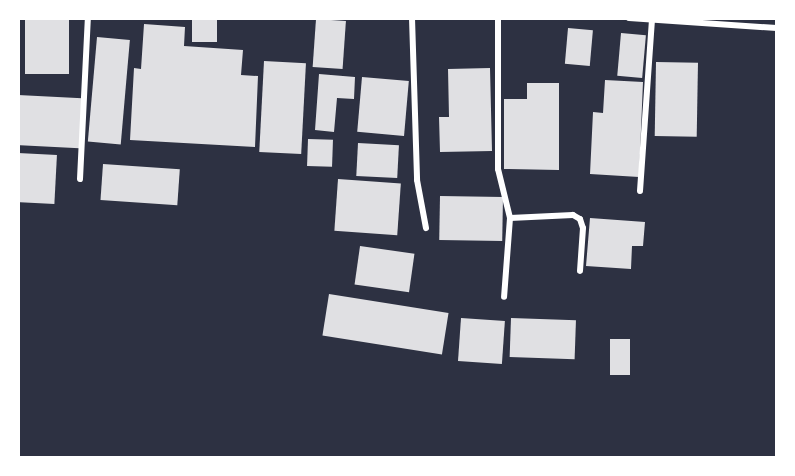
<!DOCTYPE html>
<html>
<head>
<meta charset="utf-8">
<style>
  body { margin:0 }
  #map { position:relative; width:795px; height:476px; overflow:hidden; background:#2d3142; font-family:"PT Sans Narrow",sans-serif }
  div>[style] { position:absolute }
  .building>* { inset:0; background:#e0e0e3; transform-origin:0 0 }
  .minor>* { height:6px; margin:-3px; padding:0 3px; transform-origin:3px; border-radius:3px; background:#fff }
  span { translate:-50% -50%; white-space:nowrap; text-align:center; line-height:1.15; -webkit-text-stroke:6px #fff; paint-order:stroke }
  .frame { position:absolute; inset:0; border:20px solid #fff; pointer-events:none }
</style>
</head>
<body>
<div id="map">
  <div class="building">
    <i style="left:25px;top:18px;width:44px;height:56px"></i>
    <i style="left:192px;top:18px;width:25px;height:24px"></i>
    <i style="left:316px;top:19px;width:30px;height:48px;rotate:4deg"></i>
    <i style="clip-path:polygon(144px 24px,185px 27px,184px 46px,243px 50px,241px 75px,258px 76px,255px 147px,130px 140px,134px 68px,141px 69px)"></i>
    <i style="left:568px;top:28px;width:25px;height:36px;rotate:5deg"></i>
    <i style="left:621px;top:33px;width:25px;height:43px;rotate:5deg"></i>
    <i style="left:97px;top:37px;width:33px;height:105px;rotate:5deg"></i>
    <i style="left:264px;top:61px;width:42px;height:91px;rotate:3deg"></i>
    <i style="left:656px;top:62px;width:42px;height:74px;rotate:1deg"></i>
    <i style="clip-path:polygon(490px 68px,492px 151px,440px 152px,439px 117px,449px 117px,448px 69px)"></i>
    <i style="clip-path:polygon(319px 74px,355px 77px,354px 99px,337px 98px,334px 132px,315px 130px)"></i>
    <i style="left:362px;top:77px;width:47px;height:55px;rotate:5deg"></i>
    <i style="clip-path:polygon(605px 80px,643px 82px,639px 177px,590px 174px,593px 112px,603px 113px)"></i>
    <i style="clip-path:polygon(527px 83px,559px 83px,559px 170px,504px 169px,504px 99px,527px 99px)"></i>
    <i style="left:18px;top:95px;width:64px;height:50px;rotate:3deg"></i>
    <i style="left:308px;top:139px;width:25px;height:27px;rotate:2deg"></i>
    <i style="left:358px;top:143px;width:41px;height:33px;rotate:3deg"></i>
    <i style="left:18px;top:153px;width:39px;height:49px;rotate:3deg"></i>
    <i style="left:103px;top:164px;width:77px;height:36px;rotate:4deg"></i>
    <i style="left:338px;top:179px;width:63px;height:52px;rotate:4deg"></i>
    <i style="left:440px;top:196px;width:63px;height:44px;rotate:1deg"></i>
    <i style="clip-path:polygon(590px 218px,645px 222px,643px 246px,632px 246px,631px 269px,586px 266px)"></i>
    <i style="left:360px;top:246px;width:55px;height:39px;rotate:8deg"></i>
    <i style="left:329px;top:294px;width:121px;height:42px;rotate:9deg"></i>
    <i style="left:461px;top:318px;width:44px;height:43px;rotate:4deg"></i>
    <i style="left:511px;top:318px;width:65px;height:39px;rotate:2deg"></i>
    <i style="left:610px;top:339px;width:20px;height:36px"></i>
  </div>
  <div class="minor">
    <i style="left:412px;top:18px;width:162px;rotate:88.2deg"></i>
    <i style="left:417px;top:180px;width:49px;rotate:79.4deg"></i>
    <i style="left:498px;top:18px;width:151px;rotate:90deg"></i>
    <i style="left:498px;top:169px;width:50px;rotate:76.2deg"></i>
    <i style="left:510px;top:218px;width:79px;rotate:94.3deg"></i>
    <i style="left:629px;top:18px;width:148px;rotate:3.9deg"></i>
    <i style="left:80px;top:179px;width:161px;rotate:-87.2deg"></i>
    <i style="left:640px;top:191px;width:171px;rotate:-86deg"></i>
    <i style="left:510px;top:218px;width:63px;rotate:-2.7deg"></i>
    <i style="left:573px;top:215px;width:8px;rotate:30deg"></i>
    <i style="left:580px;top:219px;width:9px;rotate:72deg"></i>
    <i style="left:583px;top:228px;width:43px;rotate:94deg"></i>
  </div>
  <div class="frame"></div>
</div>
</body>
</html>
